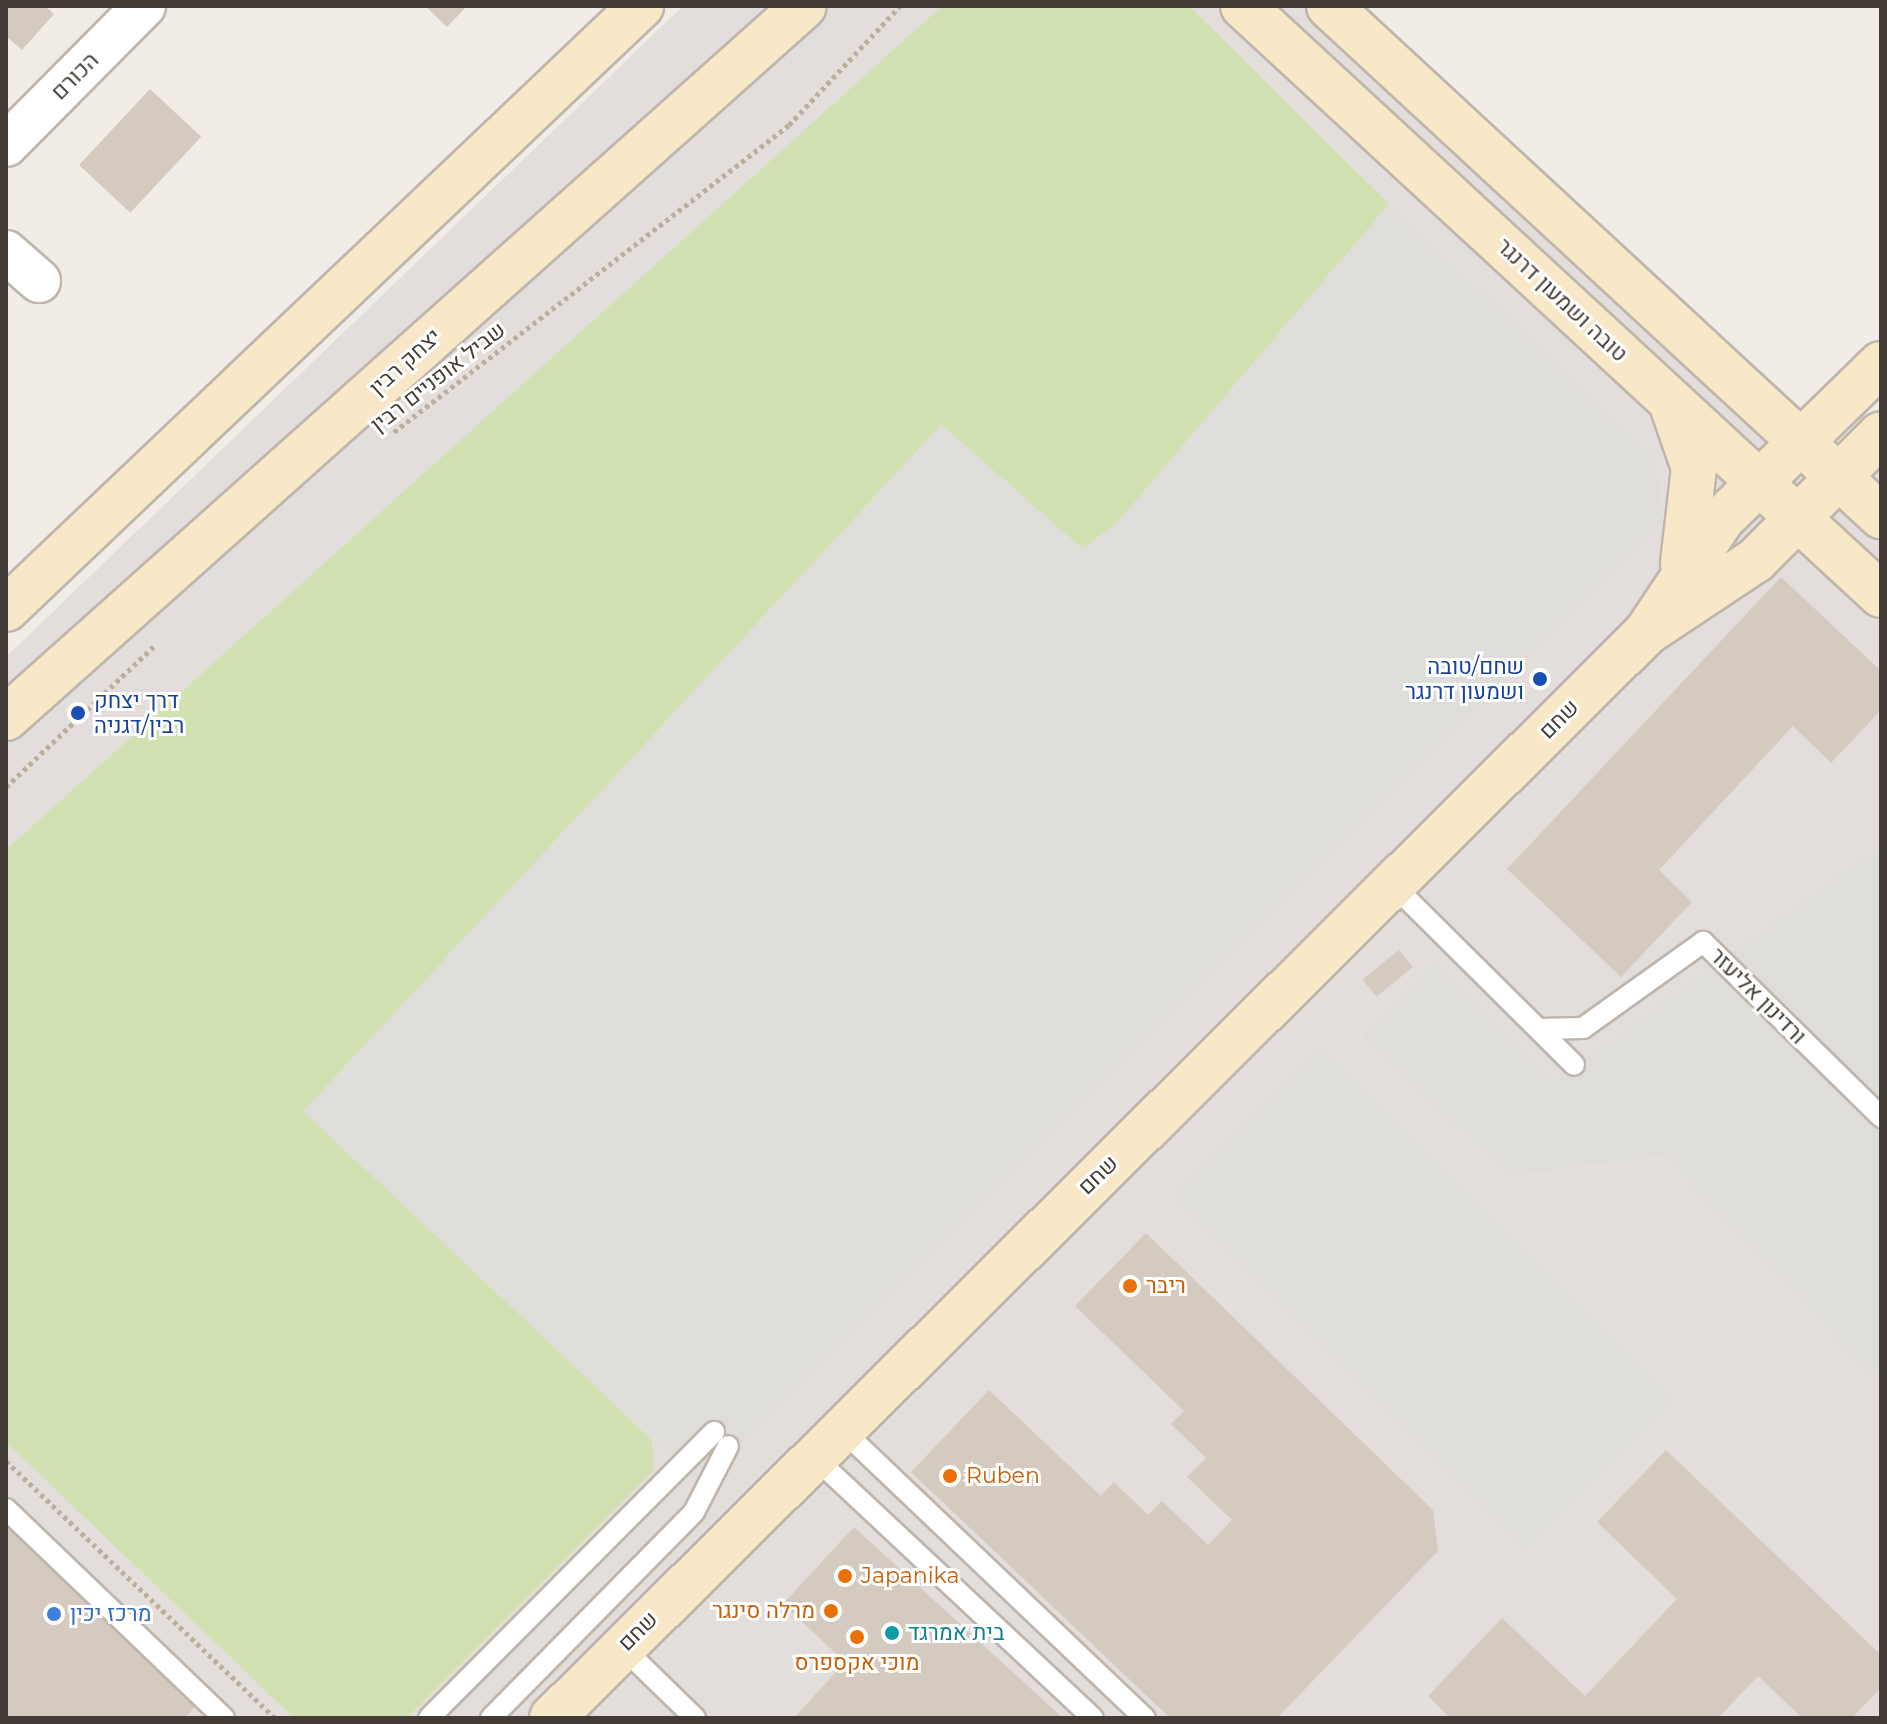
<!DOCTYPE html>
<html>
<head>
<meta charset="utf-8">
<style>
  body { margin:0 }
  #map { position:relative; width:1887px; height:1724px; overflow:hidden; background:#f1ece6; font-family:Montserrat,Heebo,sans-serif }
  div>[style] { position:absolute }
  .industrial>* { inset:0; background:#e3dedb }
  .green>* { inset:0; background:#d1e1b2 }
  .parking>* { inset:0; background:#dfddda; transform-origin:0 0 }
  .building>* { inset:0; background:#d4cabf; transform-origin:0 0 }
  .path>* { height:5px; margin-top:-2.5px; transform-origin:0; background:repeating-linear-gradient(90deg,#bcad9c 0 4px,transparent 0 8px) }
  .roads { filter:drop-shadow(2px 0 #beb6ac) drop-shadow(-2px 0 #beb6ac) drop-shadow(0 2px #beb6ac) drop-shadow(0 -2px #beb6ac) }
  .lane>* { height:20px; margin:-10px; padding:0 10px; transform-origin:10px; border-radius:10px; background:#fff }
  .street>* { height:42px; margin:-21px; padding:0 21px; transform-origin:21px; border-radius:21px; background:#fff }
  .secondary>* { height:44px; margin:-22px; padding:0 22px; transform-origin:22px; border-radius:22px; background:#f9e8c8 }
  .dots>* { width:22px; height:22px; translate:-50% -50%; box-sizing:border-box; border:4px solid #fff; border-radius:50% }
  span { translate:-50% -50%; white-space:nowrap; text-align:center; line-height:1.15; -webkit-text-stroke:6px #fff; paint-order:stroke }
  .street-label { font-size:22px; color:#433c36 }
  .transit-label { font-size:22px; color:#164399 }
  .right { translate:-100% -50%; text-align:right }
  .left { translate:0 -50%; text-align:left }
  .food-label { font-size:22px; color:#c56008 }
  .shop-label { font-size:22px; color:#366cbe }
  .culture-label { font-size:22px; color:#0d838f }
  .frame { position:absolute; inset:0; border:8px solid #433c36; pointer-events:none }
</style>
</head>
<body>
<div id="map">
  <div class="industrial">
    <i style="clip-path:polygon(683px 6px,1331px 6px,1825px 471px,1881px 415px,1881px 1718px,6px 1718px,6px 657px)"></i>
  </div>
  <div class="green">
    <i style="clip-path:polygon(942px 6px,1189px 6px,1389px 204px,1115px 525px,1082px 549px,941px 425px,304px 1111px,652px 1440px,654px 1470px,407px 1718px,294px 1718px,6px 1442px,6px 850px)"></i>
  </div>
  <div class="parking">
    <i style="clip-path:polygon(1389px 204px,1653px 455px,1665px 519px,701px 1485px,303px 1111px,942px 425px,1083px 549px,1115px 525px)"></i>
    <i style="clip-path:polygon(1881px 845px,1881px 1367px,1873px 1377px,1663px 1155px,1509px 1176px,1363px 1037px,1435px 960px,1554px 1080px)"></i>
    <i style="left:1323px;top:1046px;width:501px;height:212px;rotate:45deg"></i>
  </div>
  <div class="building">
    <i style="clip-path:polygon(6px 6px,45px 6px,54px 14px,22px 50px,6px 36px)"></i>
    <i style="clip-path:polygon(425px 6px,467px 6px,447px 27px)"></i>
    <i style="left:150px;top:89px;width:70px;height:104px;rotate:43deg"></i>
    <i style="clip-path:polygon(1781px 577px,1881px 671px,1881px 710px,1831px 763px,1793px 726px,1659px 870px,1692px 902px,1621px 977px,1507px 869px)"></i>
    <i style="left:1399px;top:950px;width:22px;height:47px;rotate:51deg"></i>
    <i style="clip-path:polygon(1146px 1233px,1433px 1510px,1438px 1551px,1277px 1718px,1170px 1718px,911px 1472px,989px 1390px,1101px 1496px,1114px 1482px,1148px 1515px,1162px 1501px,1208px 1545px,1232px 1520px,1187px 1477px,1206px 1458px,1171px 1424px,1184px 1411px,1075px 1306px)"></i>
    <i style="clip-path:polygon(1666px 1450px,1881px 1655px,1881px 1688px,1852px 1718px,1802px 1718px,1758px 1676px,1718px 1718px,1450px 1718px,1428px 1696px,1502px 1618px,1585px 1696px,1677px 1599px,1597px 1522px)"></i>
    <i style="clip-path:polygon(6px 1524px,197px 1704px,185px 1718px,6px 1718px)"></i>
    <i style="clip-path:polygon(854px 1527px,1063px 1718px,794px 1718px,845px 1662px,783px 1604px)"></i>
  </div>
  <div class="path">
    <i style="left:394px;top:432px;width:500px;rotate:-37.85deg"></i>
    <i style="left:789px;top:125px;width:163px;rotate:-47deg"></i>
    <i style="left:6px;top:787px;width:204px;rotate:-43.6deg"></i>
    <i style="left:6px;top:1461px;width:372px;rotate:43.7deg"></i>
  </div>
  <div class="roads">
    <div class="lane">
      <i style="left:1393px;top:885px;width:255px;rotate:44.8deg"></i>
      <i style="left:1539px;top:1029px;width:44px;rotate:-1.3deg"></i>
      <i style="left:1583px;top:1028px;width:148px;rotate:-35.6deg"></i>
      <i style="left:1703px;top:942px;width:250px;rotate:44.5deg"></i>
      <i style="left:840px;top:1428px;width:421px;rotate:43.6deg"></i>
      <i style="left:813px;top:1456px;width:383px;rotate:43.1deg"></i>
      <i style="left:6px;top:1509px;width:302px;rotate:43.8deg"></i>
      <i style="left:622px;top:1647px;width:102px;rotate:44.2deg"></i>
      <i style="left:429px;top:1718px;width:404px;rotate:-45.1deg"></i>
      <i style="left:491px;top:1718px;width:289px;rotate:-45.4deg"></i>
      <i style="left:694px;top:1512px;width:74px;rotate:-62.7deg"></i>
    </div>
    <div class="street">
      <i style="left:6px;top:145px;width:196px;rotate:-45.2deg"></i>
      <i style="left:6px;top:252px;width:44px;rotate:41.3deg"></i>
    </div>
    <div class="secondary">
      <i style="left:1243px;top:6px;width:868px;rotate:42.71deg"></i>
      <i style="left:1329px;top:6px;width:752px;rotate:42.74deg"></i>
      <i style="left:1672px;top:405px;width:67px;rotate:70.8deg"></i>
      <i style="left:1694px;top:468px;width:96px;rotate:96.6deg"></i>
      <i style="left:6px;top:609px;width:876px;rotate:-43.52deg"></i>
      <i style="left:1646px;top:633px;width:137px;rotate:-56.3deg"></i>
      <i style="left:1722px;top:519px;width:222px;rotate:-44.3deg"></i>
      <i style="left:6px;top:718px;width:1069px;rotate:-41.74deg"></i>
      <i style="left:552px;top:1718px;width:1541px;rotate:-44.76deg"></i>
      <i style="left:1646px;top:633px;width:132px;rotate:-33.6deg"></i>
      <i style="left:1756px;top:560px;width:177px;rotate:-45.2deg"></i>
    </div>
  </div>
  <div class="dots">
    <i style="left:1540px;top:679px;background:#1a4fb4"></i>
    <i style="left:78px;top:713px;background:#1a4fb4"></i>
    <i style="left:1130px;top:1286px;background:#e8710a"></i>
    <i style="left:950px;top:1476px;background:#e8710a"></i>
    <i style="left:845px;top:1576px;background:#e8710a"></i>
    <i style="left:831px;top:1611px;background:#e8710a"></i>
    <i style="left:54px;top:1614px;background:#3f7fe0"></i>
    <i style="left:892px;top:1633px;background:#0f9aa8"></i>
    <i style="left:857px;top:1637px;background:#e8710a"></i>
  </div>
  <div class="street-label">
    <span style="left:75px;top:76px;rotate:-45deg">הכורם</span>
    <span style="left:1562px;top:300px;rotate:43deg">טובה ושמעון דרנגר</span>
    <span style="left:405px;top:362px;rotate:-42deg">יצחק רבין</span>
    <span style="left:438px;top:377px;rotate:-38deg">שביל אופניים רבין</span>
    <span style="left:1559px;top:719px;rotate:-45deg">שחם</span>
    <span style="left:1758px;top:996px;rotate:45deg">ורדינון אליעזר</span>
    <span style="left:1098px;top:1175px;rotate:-44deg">שחם</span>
    <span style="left:638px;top:1631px;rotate:-45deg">שחם</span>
  </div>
  <div class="transit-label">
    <span class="right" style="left:1524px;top:679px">שחם/טובה<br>ושמעון דרנגר</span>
    <span class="left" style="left:94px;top:713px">דרך יצחק<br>רבין/דגניה</span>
  </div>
  <div class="food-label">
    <span class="left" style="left:1146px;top:1286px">ריבר</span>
    <span class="left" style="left:966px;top:1476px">Ruben</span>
    <span class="left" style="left:861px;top:1576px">Japanika</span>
    <span class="right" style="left:815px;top:1611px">מרלה סינגר</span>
    <span style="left:857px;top:1663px">מוכי אקספרס</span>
  </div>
  <div class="shop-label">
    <span class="left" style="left:70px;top:1614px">מרכז יכין</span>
  </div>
  <div class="culture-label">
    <span class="left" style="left:908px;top:1633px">בית אמרגד</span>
  </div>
  <div class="frame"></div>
</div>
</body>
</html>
